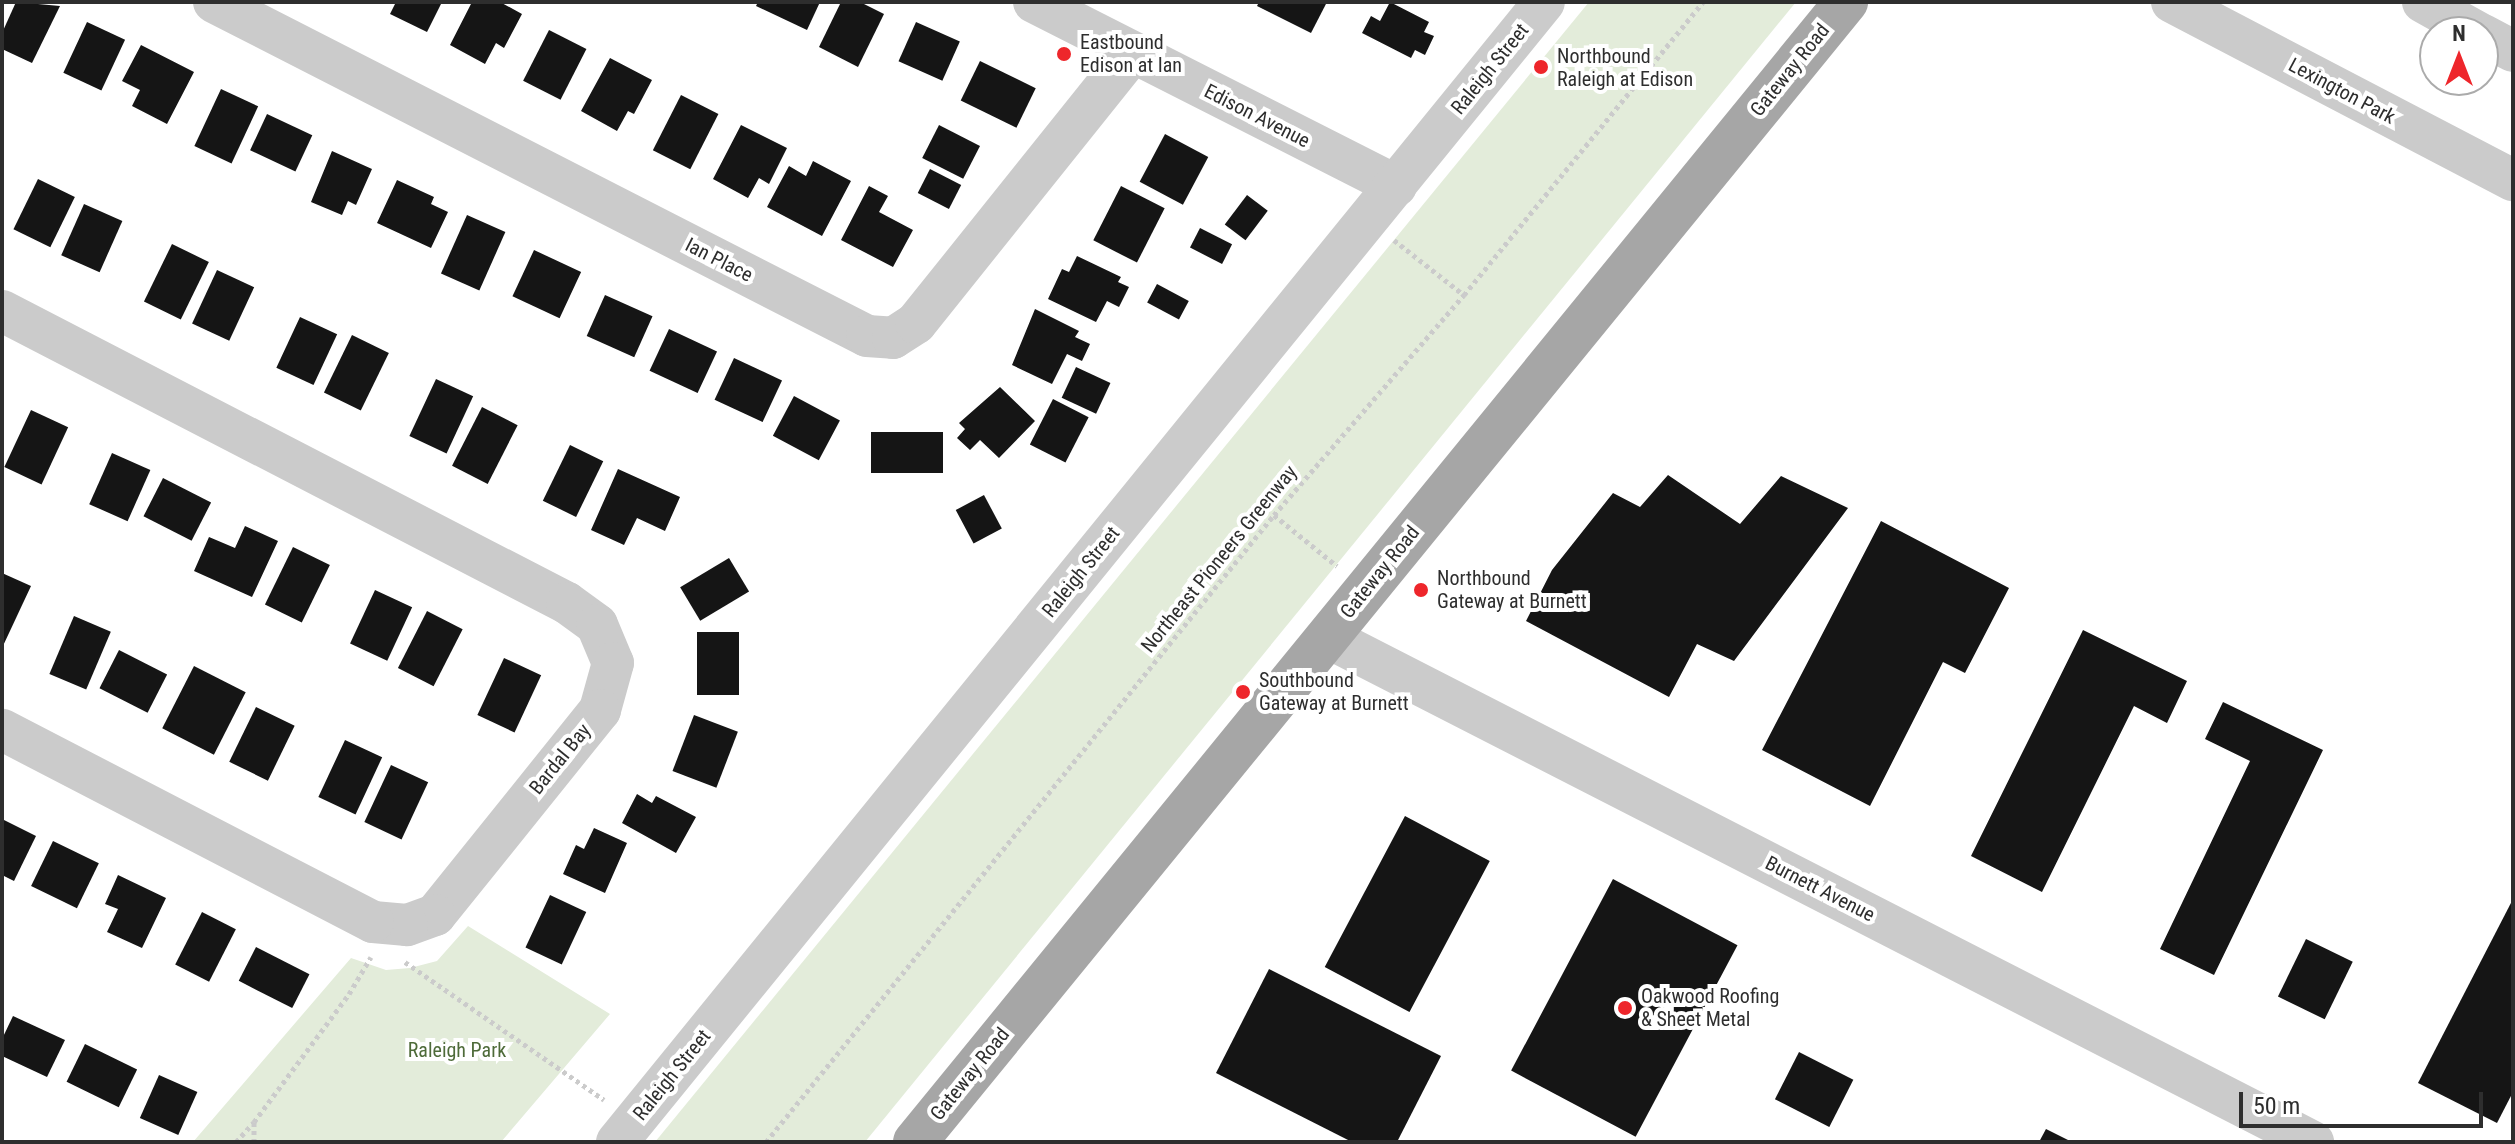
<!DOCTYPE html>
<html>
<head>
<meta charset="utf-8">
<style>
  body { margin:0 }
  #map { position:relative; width:2515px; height:1144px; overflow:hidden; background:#fff; font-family:"Roboto Condensed",sans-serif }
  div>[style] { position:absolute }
  .green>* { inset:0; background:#e3ecda }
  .building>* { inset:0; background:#151515; transform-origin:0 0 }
  .path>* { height:5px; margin-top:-2.5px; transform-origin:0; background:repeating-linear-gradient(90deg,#cbcbcb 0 4px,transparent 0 8px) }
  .minor>* { height:42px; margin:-21px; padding:0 21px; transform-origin:21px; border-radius:21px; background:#cbcbcb }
  .major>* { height:44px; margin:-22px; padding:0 22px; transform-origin:22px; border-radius:22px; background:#a6a6a6 }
  .dots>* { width:22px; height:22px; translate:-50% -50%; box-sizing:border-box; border:4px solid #fff; border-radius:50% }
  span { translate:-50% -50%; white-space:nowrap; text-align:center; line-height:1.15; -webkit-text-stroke:8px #fff; paint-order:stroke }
  .poi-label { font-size:20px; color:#2e2e2e }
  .left { translate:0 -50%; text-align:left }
  .street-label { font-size:20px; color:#2e2e2e }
  .park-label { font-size:20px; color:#4e6b39 }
  .frame { position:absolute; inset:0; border:4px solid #2e2e2e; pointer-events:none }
  .north { position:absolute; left:2419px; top:16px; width:80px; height:80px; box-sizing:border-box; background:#fff; border:2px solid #ababab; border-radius:50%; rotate:0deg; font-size:22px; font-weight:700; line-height:32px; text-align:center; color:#2e2e2e }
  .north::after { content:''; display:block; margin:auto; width:28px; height:36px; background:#ee262b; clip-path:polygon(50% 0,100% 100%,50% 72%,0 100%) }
  .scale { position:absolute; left:2239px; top:1092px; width:244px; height:36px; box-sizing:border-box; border:4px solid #2e2e2e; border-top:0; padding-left:10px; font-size:24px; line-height:28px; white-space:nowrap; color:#2e2e2e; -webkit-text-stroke:6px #fff; paint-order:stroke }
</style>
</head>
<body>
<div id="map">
  <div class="green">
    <i style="clip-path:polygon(1589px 2px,1796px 2px,865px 1142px,655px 1142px)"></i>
    <i style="clip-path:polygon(468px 926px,610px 1014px,501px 1142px,193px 1142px,351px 958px,386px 970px,410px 968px,437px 961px)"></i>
  </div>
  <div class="building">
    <i style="clip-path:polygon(16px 2px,60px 6px,32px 63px,2px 49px,2px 33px)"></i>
    <i style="clip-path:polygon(396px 2px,442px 2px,427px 32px,390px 14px)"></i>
    <i style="clip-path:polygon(472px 2px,500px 2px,522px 14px,504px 48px,496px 43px,485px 64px,450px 45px)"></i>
    <i style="clip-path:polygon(758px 2px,820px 2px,807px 30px,756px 6px)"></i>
    <i style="clip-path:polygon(841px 2px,860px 2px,884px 14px,858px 67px,819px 47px)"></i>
    <i style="clip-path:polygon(1259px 2px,1327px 2px,1311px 33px,1257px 6px)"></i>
    <i style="clip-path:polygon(1390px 2px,1429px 22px,1424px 32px,1434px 36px,1425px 55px,1415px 50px,1411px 58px,1362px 33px,1371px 16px,1380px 21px)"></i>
    <i style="left:87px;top:22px;width:42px;height:56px;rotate:25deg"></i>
    <i style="left:916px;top:22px;width:48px;height:43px;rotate:24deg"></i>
    <i style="left:549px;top:30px;width:42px;height:57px;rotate:27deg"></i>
    <i style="clip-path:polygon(141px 45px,194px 72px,167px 124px,132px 106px,140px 90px,122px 81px)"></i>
    <i style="clip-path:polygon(610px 58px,652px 80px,634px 114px,628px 111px,617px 131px,581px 111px)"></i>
    <i style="left:980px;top:61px;width:62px;height:44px;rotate:26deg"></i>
    <i style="left:221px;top:89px;width:41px;height:63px;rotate:25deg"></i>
    <i style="left:681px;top:95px;width:42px;height:62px;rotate:27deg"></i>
    <i style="left:267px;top:114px;width:50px;height:40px;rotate:25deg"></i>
    <i style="clip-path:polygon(741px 125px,787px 148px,769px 184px,759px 178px,748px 198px,713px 179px)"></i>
    <i style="left:939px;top:125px;width:46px;height:37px;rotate:27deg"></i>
    <i style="left:1165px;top:134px;width:49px;height:54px;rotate:28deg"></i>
    <i style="clip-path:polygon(332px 151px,372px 169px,356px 205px,348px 201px,342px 215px,311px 202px)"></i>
    <i style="clip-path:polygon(813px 161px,851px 181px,822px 236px,767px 207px,789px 166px,806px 176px)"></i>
    <i style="left:930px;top:169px;width:35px;height:27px;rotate:27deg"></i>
    <i style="left:38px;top:179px;width:41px;height:56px;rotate:26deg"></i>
    <i style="clip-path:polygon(397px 180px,434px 197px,431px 204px,448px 212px,431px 248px,377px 223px)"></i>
    <i style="clip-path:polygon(869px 186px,888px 196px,879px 212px,913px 230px,893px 267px,841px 240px)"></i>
    <i style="left:1121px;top:186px;width:49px;height:61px;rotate:27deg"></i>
    <i style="left:1247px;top:195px;width:26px;height:37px;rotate:37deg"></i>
    <i style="left:84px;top:204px;width:42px;height:56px;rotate:24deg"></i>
    <i style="left:467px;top:215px;width:42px;height:64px;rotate:24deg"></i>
    <i style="left:1200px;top:228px;width:36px;height:22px;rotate:27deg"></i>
    <i style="left:172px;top:244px;width:41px;height:64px;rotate:26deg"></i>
    <i style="left:534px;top:250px;width:52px;height:51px;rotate:25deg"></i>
    <i style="clip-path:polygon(1077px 256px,1121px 277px,1118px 282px,1129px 287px,1119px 307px,1107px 301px,1096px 322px,1048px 299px,1062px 269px,1069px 272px)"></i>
    <i style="left:217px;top:270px;width:41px;height:59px;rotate:25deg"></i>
    <i style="left:1157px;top:284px;width:36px;height:21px;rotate:28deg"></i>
    <i style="left:605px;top:295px;width:52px;height:45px;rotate:24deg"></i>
    <i style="clip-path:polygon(1035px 309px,1079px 331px,1075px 337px,1090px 344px,1082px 361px,1067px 354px,1052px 384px,1012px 365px)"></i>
    <i style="left:300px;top:317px;width:41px;height:56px;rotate:25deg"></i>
    <i style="left:669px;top:329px;width:53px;height:46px;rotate:25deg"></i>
    <i style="left:352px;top:335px;width:41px;height:64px;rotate:26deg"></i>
    <i style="left:734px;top:358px;width:53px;height:46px;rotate:25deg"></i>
    <i style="left:1076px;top:367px;width:38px;height:34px;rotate:25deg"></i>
    <i style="left:436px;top:379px;width:41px;height:63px;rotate:25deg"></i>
    <i style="clip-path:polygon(1000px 387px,1035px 421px,999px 458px,980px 440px,970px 450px,957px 438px,965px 429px,959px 423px)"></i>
    <i style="left:794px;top:396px;width:52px;height:45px;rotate:28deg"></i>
    <i style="left:1053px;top:399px;width:40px;height:51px;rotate:27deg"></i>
    <i style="left:482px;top:407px;width:40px;height:66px;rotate:27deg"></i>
    <i style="left:31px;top:410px;width:41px;height:63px;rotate:25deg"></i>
    <i style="left:871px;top:432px;width:72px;height:41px"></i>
    <i style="left:570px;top:445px;width:37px;height:62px;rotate:26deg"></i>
    <i style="left:112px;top:453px;width:42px;height:56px;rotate:24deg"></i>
    <i style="clip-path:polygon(618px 469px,680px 497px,665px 531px,637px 518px,624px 545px,591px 530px)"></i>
    <i style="clip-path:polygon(1668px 475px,1740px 524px,1781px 476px,1848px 508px,1734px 661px,1697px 644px,1669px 697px,1526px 621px,1552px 570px,1613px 493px,1640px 507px)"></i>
    <i style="left:163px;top:478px;width:54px;height:43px;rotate:27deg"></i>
    <i style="left:984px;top:495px;width:38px;height:32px;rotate:62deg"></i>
    <i style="clip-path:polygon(1881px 521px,2009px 588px,1965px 673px,1943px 662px,1870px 806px,1762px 750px)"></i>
    <i style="clip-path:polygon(245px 526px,278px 541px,252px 597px,194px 571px,209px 537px,235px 548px)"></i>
    <i style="left:293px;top:547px;width:41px;height:64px;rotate:26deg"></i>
    <i style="left:729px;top:558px;width:39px;height:57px;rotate:59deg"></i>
    <i style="clip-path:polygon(2px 573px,31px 586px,2px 648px)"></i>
    <i style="left:375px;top:590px;width:41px;height:59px;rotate:25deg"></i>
    <i style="left:427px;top:611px;width:40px;height:64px;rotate:27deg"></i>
    <i style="left:74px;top:616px;width:40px;height:63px;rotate:23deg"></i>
    <i style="clip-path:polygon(2083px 630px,2187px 681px,2167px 723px,2134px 706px,2042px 892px,1971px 856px)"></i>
    <i style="left:697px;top:632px;width:42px;height:63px"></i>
    <i style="left:119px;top:650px;width:54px;height:43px;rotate:27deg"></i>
    <i style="left:504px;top:658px;width:41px;height:63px;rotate:25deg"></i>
    <i style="left:194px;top:666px;width:58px;height:70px;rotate:27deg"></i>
    <i style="clip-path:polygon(2223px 702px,2323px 750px,2214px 975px,2160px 949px,2250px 761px,2205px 739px)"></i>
    <i style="left:256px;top:707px;width:43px;height:61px;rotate:26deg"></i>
    <i style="left:694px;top:715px;width:47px;height:60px;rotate:21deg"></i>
    <i style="left:345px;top:740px;width:41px;height:63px;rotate:25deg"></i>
    <i style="left:391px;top:765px;width:41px;height:63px;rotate:25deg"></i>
    <i style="clip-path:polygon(637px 794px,652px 803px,656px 796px,696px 817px,676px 853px,622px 823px)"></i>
    <i style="left:1405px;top:816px;width:96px;height:171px;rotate:28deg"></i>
    <i style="clip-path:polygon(2px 819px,36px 836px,14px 881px,2px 875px)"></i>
    <i style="clip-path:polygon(594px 828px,627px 843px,605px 893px,563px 874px,576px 845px,584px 849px)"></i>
    <i style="left:53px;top:841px;width:51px;height:50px;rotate:26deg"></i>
    <i style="clip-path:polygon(118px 875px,166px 898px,142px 948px,107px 932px,118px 909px,105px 904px)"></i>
    <i style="left:1613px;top:879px;width:141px;height:217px;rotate:28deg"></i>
    <i style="left:550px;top:895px;width:40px;height:58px;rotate:25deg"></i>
    <i style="clip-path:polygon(2513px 899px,2513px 1092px,2497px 1123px,2418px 1083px)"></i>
    <i style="left:202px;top:912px;width:38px;height:59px;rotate:27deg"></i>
    <i style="left:2306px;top:939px;width:52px;height:64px;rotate:26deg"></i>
    <i style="left:256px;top:947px;width:60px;height:38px;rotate:27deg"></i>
    <i style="clip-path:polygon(1269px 969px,1441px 1056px,1397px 1142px,1352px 1142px,1216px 1073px)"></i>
    <i style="clip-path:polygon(13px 1016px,65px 1040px,47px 1077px,2px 1056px,2px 1039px)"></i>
    <i style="left:85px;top:1044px;width:58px;height:42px;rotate:26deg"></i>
    <i style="left:1799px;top:1052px;width:61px;height:53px;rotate:27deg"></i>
    <i style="left:159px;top:1075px;width:42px;height:47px;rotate:24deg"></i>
    <i style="clip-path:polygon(2046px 1129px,2072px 1142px,2039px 1142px)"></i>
  </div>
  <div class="path">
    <i style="left:1394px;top:240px;width:89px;rotate:38.2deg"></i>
    <i style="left:1274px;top:515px;width:81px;rotate:39deg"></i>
    <i style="left:405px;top:962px;width:242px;rotate:34.7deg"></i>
    <i style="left:236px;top:1142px;width:27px;rotate:-48deg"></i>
    <i style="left:254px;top:1142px;width:20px;rotate:-90deg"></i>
    <i style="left:254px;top:1122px;width:159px;rotate:-53.4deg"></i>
    <i style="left:349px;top:994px;width:43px;rotate:-59.3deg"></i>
    <i style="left:766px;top:1142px;width:807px;rotate:-50.99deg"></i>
    <i style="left:1274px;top:515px;width:291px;rotate:-49.2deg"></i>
    <i style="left:1464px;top:295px;width:378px;rotate:-50.8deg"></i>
  </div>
  <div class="minor">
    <i style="left:214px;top:2px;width:733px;rotate:27.09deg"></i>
    <i style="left:867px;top:336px;width:26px;rotate:4deg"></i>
    <i style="left:893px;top:338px;width:27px;rotate:-33deg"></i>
    <i style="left:916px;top:323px;width:346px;rotate:-51.3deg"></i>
    <i style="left:1034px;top:2px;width:406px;rotate:26.9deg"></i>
    <i style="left:2172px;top:2px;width:385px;rotate:27.6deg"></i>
    <i style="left:2423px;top:2px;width:62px;rotate:29.1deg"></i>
    <i style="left:2483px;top:35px;width:34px;rotate:28deg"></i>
    <i style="left:2px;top:311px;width:636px;rotate:27.33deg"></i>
    <i style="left:567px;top:603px;width:37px;rotate:36deg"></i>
    <i style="left:597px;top:625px;width:41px;rotate:67.2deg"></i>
    <i style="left:613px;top:663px;width:49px;rotate:105.5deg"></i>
    <i style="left:600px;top:710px;width:263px;rotate:128.8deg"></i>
    <i style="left:435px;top:915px;width:30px;rotate:160deg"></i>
    <i style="left:407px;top:925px;width:34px;rotate:-175deg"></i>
    <i style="left:373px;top:922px;width:418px;rotate:-152.6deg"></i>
    <i style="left:1327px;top:637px;width:1108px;rotate:27.12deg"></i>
    <i style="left:617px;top:1142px;width:1469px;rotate:-50.88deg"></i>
  </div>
  <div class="major">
    <i style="left:915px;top:1142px;width:1472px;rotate:-50.76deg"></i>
  </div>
  <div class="dots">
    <i style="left:1064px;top:54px;background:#ee262b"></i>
    <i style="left:1541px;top:67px;background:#ee262b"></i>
    <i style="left:1421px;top:590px;background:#ee262b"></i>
    <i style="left:1243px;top:692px;background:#ee262b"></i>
    <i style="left:1625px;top:1008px;background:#ee262b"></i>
  </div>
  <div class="poi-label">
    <span class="left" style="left:1080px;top:54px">Eastbound<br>Edison at Ian</span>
    <span class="left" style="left:1557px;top:68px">Northbound<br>Raleigh at Edison</span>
    <span class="left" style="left:1437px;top:590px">Northbound<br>Gateway at Burnett</span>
    <span class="left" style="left:1259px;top:692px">Southbound<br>Gateway at Burnett</span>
    <span class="left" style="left:1641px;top:1008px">Oakwood Roofing<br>&amp; Sheet Metal</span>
  </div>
  <div class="street-label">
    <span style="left:1490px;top:69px;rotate:-51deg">Raleigh Street</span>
    <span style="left:1790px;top:70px;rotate:-51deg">Gateway Road</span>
    <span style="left:2342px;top:91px;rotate:28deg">Lexington Park</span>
    <span style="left:1257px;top:116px;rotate:27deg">Edison Avenue</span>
    <span style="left:719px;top:260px;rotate:27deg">Ian Place</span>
    <span style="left:1219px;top:559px;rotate:-51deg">Northeast Pioneers Greenway</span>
    <span style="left:1081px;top:572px;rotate:-51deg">Raleigh Street</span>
    <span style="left:1380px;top:572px;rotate:-51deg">Gateway Road</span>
    <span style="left:560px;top:759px;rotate:-51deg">Bardal Bay</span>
    <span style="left:1820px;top:889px;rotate:27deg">Burnett Avenue</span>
    <span style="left:970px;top:1074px;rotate:-51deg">Gateway Road</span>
    <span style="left:672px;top:1075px;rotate:-51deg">Raleigh Street</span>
  </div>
  <div class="park-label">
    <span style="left:457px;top:1050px">Raleigh Park</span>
  </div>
  <div class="frame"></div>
  <div class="north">N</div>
  <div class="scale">50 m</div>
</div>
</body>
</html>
